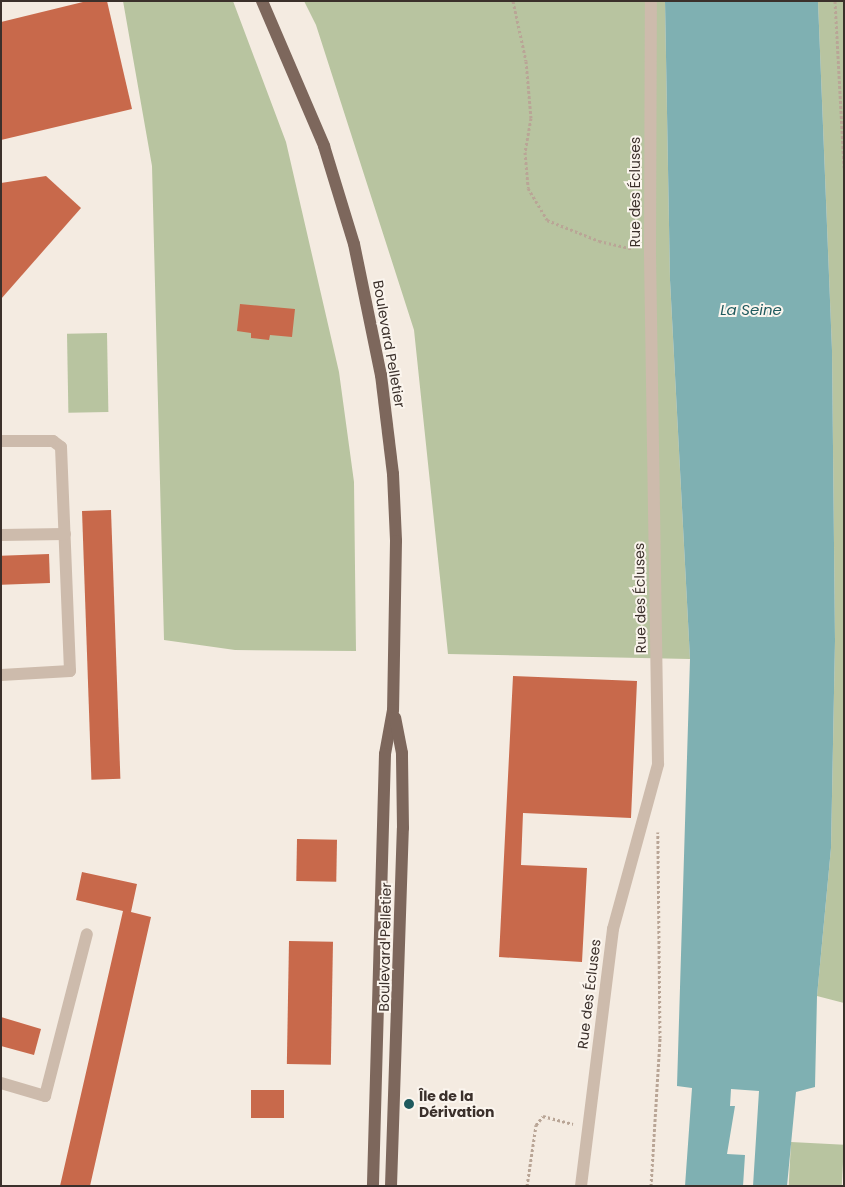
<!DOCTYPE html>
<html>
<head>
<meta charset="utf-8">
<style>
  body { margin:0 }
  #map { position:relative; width:845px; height:1187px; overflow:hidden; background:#f4ebe1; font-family:Poppins,sans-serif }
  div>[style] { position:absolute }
  .green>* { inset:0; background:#b8c4a0; transform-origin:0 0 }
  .water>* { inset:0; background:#7fb0b2 }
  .building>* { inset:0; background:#c8694b; transform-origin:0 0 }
  .path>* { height:3px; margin-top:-1.5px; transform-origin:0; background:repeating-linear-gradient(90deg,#b9a596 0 2.5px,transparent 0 5px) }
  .minor>* { height:12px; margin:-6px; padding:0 6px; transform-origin:6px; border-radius:6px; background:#cdbbac }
  .major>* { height:12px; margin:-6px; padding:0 6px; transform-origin:6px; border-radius:6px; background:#7d675c }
  .dots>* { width:14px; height:14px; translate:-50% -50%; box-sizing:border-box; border:2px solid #fbf5ee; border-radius:50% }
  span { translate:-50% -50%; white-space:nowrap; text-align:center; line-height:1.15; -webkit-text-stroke:4px #fbf5ee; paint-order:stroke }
  .street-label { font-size:14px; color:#3b302b }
  .poi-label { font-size:14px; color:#3b302b; font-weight:700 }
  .left { translate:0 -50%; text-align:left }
  .water-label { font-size:15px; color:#1f5a5e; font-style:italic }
  .frame { position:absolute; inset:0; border:2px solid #3b302b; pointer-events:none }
</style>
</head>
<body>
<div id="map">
  <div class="green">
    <i style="clip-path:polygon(123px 1px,233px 1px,286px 142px,339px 372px,354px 482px,356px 651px,235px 650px,164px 640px,152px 166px)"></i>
    <i style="clip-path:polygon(304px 1px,665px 1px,670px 280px,690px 659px,448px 654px,414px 330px,316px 25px)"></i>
    <i style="clip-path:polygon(818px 1px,844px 1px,844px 1003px,817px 996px,831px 848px,835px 641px,832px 350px)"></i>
    <i style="left:107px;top:333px;width:79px;height:40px;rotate:89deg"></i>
    <i style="left:791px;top:1142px;width:53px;height:44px;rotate:3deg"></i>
  </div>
  <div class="water">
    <i style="clip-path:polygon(665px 1px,818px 1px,832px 350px,835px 641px,831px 848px,817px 996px,815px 1087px,796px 1092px,787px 1186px,753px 1186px,759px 1091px,731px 1089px,730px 1106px,735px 1106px,727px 1154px,745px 1155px,743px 1186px,685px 1186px,692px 1088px,677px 1086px,690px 659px,670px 280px)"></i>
  </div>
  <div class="building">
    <i style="clip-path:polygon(87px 1px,107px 1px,132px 109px,1px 140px,1px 22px)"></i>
    <i style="clip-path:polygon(46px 176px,81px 208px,1px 299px,1px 183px)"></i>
    <i style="clip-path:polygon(240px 304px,295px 309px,292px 337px,270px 335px,269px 340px,251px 338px,251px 333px,237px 331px)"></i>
    <i style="left:111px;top:510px;width:269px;height:29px;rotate:88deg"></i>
    <i style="left:49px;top:554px;width:29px;height:48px;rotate:88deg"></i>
    <i style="clip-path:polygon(513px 676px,637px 681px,631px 818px,523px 813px,521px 865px,587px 868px,582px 962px,499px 957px)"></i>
    <i style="left:297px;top:839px;width:40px;height:42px;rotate:1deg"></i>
    <i style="clip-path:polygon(82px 872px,137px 884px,131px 912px,151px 917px,90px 1186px,60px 1186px,123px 911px,76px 900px)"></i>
    <i style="left:289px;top:941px;width:44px;height:123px;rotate:1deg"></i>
    <i style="clip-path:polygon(1px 1017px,41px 1029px,34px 1055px,1px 1046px)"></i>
    <i style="left:251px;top:1090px;width:33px;height:28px"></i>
  </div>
  <div class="path">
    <i style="left:513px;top:1px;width:61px;rotate:77.8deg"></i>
    <i style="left:526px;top:61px;width:57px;rotate:85deg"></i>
    <i style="left:531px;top:118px;width:35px;rotate:100deg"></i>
    <i style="left:525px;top:152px;width:36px;rotate:85deg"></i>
    <i style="left:528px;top:188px;width:37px;rotate:59deg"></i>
    <i style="left:547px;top:220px;width:56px;rotate:22deg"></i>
    <i style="left:599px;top:241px;width:35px;rotate:13deg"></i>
    <i style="left:835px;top:1px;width:167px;rotate:86.9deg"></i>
    <i style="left:527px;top:1186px;width:62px;rotate:-81.6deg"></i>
    <i style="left:536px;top:1125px;width:11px;rotate:-52deg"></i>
    <i style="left:543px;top:1116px;width:31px;rotate:15deg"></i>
    <i style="left:651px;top:1186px;width:148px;rotate:-86.5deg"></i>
    <i style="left:660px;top:1038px;width:206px;rotate:-90.6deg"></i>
  </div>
  <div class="minor">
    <i style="left:1px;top:441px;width:52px"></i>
    <i style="left:53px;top:441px;width:10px;rotate:37deg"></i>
    <i style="left:61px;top:447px;width:224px;rotate:87.7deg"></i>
    <i style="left:70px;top:671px;width:69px;rotate:176.7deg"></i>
    <i style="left:1px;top:535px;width:64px;rotate:-0.9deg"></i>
    <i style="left:1px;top:1083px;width:46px;rotate:16.5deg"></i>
    <i style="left:45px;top:1096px;width:167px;rotate:-75.5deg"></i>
    <i style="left:581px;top:1186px;width:259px;rotate:-82.9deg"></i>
    <i style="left:613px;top:929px;width:171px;rotate:-74.7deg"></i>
    <i style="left:658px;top:764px;width:511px;rotate:-90.9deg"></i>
    <i style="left:650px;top:253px;width:252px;rotate:-89.8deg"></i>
  </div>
  <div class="major">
    <i style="left:262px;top:1px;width:158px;rotate:66.8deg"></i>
    <i style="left:324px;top:146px;width:102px;rotate:73deg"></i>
    <i style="left:354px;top:244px;width:134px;rotate:78.4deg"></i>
    <i style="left:381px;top:375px;width:100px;rotate:83.1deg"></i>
    <i style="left:393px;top:474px;width:67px;rotate:87.4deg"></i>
    <i style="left:396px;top:541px;width:169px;rotate:91deg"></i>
    <i style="left:393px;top:710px;width:45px;rotate:100.3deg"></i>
    <i style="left:385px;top:754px;width:432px;rotate:91.6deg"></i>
    <i style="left:391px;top:1186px;width:358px;rotate:-88.1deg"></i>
    <i style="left:403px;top:828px;width:75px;rotate:-90.8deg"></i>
    <i style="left:402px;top:753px;width:36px;rotate:-101deg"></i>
  </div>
  <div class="dots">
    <i style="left:409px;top:1104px;background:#1f5a5e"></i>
  </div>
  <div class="street-label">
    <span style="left:635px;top:192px;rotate:-90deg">Rue des Écluses</span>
    <span style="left:389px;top:344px;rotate:80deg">Boulevard Pelletier</span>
    <span style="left:640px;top:598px;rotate:-91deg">Rue des Écluses</span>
    <span style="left:385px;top:947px;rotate:-89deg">Boulevard Pelletier</span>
    <span style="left:589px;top:994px;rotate:-83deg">Rue des Écluses</span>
  </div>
  <div class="poi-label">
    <span class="left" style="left:419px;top:1104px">Île de la<br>Dérivation</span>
  </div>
  <div class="water-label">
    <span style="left:751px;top:310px">La Seine</span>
  </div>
  <div class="frame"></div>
</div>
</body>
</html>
